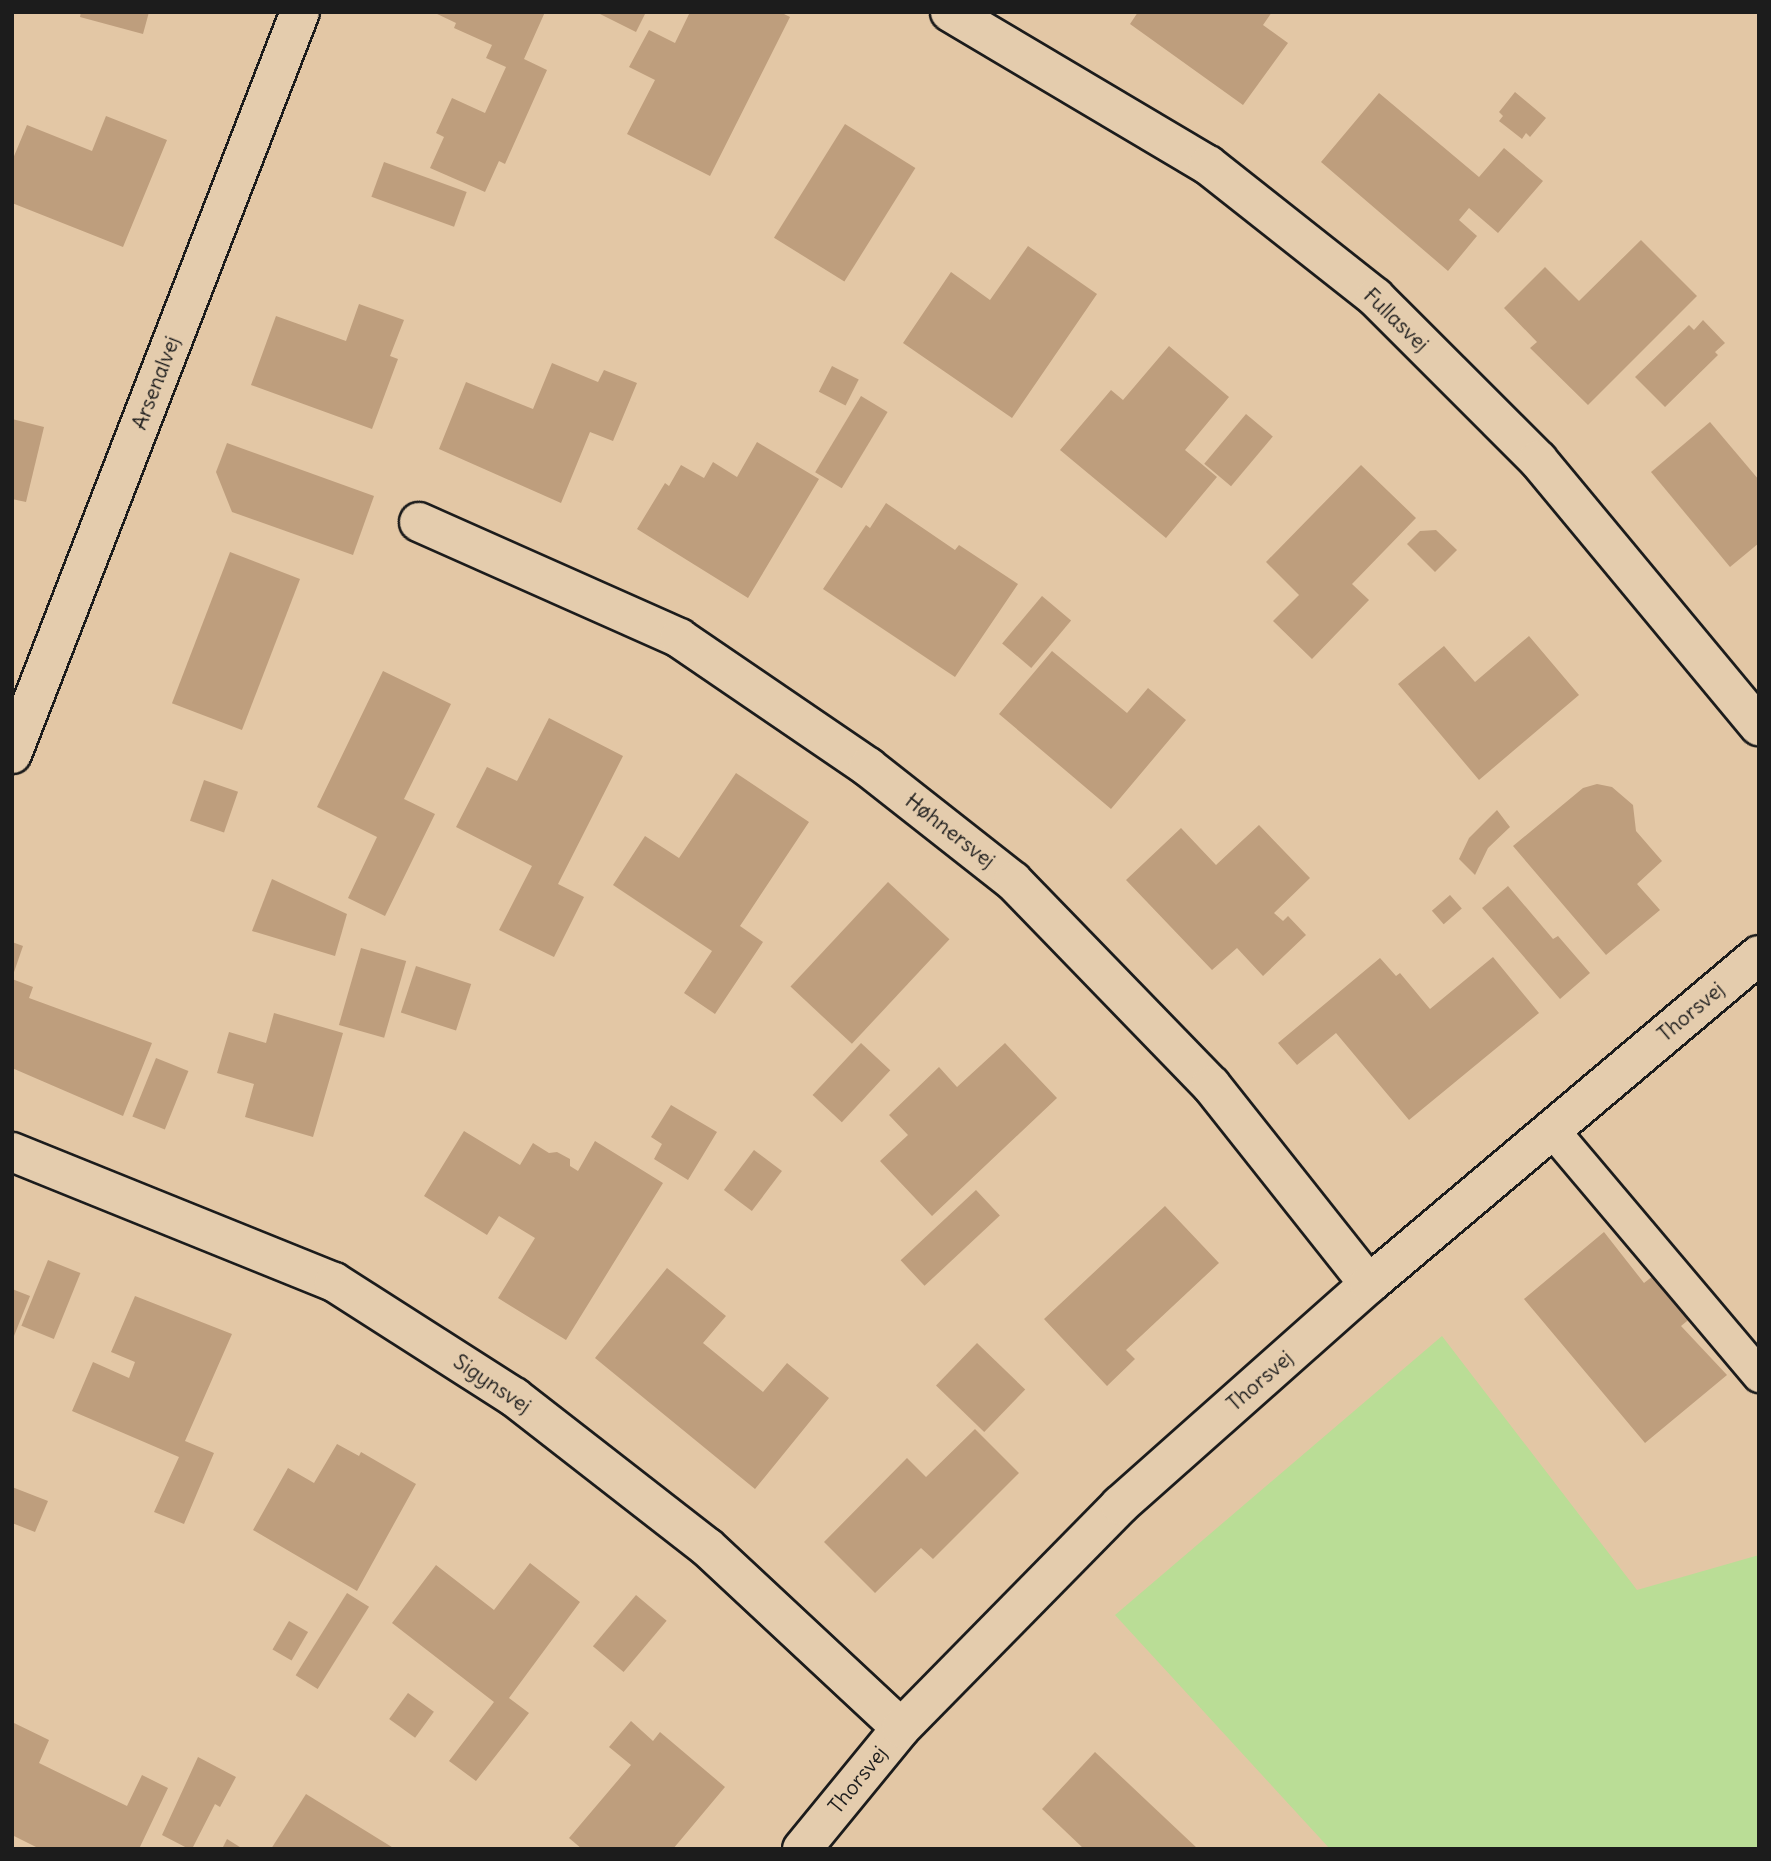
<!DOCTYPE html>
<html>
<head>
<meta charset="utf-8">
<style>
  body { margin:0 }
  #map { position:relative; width:1771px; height:1861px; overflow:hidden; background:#e3c7a5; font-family:Delius,sans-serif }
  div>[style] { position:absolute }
  .green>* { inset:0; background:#badd96 }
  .building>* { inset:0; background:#be9e7d; transform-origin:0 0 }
  .roads { filter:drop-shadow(2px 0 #1c1c1c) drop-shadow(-2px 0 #1c1c1c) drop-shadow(0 2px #1c1c1c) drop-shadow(0 -2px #1c1c1c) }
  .service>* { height:33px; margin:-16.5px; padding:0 16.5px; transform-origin:16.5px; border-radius:16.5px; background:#e4ccad }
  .minor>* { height:38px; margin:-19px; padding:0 19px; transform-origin:19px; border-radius:19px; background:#e4ccad }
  span { translate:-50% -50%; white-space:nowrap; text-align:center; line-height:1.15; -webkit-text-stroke:5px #e4ccad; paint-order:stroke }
  .street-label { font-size:21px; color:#1c1c1c }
  .frame { position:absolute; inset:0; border:14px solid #1c1c1c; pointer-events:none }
</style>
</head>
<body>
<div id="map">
  <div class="green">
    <i style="clip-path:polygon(1442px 1336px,1637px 1590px,1759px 1555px,1759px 1849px,1330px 1849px,1115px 1615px)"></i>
  </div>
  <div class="building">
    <i style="clip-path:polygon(81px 12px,149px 12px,143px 34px,80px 17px)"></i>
    <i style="clip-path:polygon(433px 12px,545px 12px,524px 59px,547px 70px,505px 164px,499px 161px,485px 192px,430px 168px,444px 137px,436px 133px,452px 98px,485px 113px,506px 67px,486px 58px,492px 45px,454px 28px,456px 23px)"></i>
    <i style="clip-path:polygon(596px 12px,646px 12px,636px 32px)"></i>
    <i style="clip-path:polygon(690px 12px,780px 12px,790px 17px,710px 176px,627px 134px,655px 80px,629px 67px,649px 30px,675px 43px)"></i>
    <i style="clip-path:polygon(1138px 12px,1272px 12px,1263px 25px,1288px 43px,1243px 105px,1130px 24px)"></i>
    <i style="clip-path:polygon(1515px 92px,1546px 118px,1530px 137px,1526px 133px,1522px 139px,1499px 121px,1503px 116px,1499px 112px)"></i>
    <i style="clip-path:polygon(1379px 93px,1479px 177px,1504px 148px,1543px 181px,1498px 233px,1469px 208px,1459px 220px,1477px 236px,1448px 271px,1321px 162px)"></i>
    <i style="clip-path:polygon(106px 116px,167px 140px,123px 247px,12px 203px,12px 161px,27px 125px,92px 151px)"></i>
    <i style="left:845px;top:124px;width:83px;height:134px;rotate:32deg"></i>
    <i style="left:384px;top:162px;width:88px;height:37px;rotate:20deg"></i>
    <i style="clip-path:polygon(1641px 240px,1697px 296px,1588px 405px,1530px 348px,1537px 342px,1504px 308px,1545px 267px,1579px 301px)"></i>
    <i style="clip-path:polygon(1028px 246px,1097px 294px,1012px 418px,903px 343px,951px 272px,990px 300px)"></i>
    <i style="clip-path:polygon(359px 304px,404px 320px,390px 356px,398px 359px,372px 429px,251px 385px,276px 316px,346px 341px)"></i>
    <i style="clip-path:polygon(1703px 320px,1725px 343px,1715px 352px,1718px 355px,1665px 407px,1635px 377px,1689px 325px,1694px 330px)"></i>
    <i style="clip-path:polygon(1169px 346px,1229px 397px,1185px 450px,1217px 477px,1166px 538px,1060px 450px,1111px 390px,1123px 400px)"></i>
    <i style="clip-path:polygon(552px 363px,598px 382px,604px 370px,637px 383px,613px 441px,590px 432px,561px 503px,439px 449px,466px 382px,533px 409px)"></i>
    <i style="left:832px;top:366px;width:30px;height:29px;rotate:27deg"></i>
    <i style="left:861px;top:396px;width:31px;height:89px;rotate:31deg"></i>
    <i style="left:1246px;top:414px;width:35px;height:65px;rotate:40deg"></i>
    <i style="clip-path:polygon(12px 419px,44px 427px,26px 502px,12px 499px)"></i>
    <i style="clip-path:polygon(1710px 422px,1759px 480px,1759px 543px,1730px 567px,1651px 472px)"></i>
    <i style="clip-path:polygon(757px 442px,819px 479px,748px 598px,637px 529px,665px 483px,669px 486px,681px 465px,704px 478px,713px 462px,737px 477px)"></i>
    <i style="clip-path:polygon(227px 443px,374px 496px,353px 555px,232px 512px,216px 472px)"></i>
    <i style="clip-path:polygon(1361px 465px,1416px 518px,1352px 584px,1369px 600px,1312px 659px,1273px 621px,1299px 595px,1266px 562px)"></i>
    <i style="clip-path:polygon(886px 503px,955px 550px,959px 545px,1018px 584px,955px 677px,823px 589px,866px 525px,870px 528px)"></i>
    <i style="clip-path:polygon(1436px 530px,1457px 550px,1435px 572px,1407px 544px,1420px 531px)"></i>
    <i style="left:230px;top:552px;width:75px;height:162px;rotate:21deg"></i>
    <i style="left:1042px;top:596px;width:38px;height:62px;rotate:40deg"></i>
    <i style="clip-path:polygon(1529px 636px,1579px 695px,1479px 780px,1398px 684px,1444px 646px,1475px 682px)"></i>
    <i style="clip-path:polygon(1052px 651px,1127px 713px,1148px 688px,1186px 720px,1111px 809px,999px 714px)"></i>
    <i style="clip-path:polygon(383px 671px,451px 704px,404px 799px,435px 814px,385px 916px,348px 898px,377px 837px,317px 807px)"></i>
    <i style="clip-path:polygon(549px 718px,623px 756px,558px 884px,584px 897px,554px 957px,499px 930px,532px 866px,456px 827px,487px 767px,517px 781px)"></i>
    <i style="clip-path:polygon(736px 773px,809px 822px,740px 926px,763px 942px,715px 1014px,684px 993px,712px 951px,613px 885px,645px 836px,679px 858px)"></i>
    <i style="left:204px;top:780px;width:36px;height:43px;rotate:19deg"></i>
    <i style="clip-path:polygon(1597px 784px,1612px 787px,1633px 805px,1636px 831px,1662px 861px,1637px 884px,1660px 910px,1606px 955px,1513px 846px,1583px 788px)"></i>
    <i style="clip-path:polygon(1497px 810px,1510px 827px,1488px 848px,1475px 875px,1459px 859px,1469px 838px)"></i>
    <i style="clip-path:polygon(1259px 825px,1310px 878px,1274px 913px,1283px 921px,1288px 916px,1306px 935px,1263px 976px,1237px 948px,1212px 970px,1126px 880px,1181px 828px,1216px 865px)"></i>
    <i style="clip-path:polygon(272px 879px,347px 914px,335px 956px,252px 931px)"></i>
    <i style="left:888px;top:882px;width:84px;height:143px;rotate:43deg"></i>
    <i style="clip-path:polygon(1508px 886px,1553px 939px,1558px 936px,1590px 973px,1560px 999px,1482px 908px)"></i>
    <i style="left:1450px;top:895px;width:18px;height:24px;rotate:49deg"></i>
    <i style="clip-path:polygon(12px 942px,23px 946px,13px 975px,12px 975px)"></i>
    <i style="left:361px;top:948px;width:47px;height:80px;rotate:16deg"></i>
    <i style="clip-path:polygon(1493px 957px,1539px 1013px,1409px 1120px,1336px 1033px,1297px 1065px,1278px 1043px,1380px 958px,1396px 976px,1400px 973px,1430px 1009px)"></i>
    <i style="left:416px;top:966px;width:58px;height:49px;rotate:18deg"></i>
    <i style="clip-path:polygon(12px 979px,33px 987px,29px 998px,152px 1043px,123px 1116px,12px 1068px)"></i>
    <i style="clip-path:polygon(274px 1013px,343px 1033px,313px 1137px,245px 1117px,254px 1084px,217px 1073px,229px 1032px,266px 1043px)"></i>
    <i style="left:861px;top:1043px;width:40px;height:71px;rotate:43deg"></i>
    <i style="clip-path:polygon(1005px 1043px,1057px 1098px,932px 1216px,880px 1161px,908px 1135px,889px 1115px,939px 1067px,957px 1087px)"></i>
    <i style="left:156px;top:1058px;width:35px;height:63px;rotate:22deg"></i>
    <i style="clip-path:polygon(671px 1105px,717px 1132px,688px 1180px,654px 1159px,662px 1144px,651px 1137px)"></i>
    <i style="clip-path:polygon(464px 1131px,520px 1165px,533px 1143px,549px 1153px,557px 1152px,570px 1159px,570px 1166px,578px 1171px,595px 1141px,663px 1183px,566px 1340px,498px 1298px,535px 1238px,499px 1216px,487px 1235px,424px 1196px)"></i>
    <i style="left:754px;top:1150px;width:35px;height:50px;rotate:37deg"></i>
    <i style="left:976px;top:1190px;width:35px;height:103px;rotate:47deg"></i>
    <i style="clip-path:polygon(1165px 1206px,1219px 1263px,1126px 1350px,1135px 1359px,1107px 1386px,1044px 1319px)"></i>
    <i style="clip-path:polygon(1604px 1232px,1644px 1283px,1662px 1269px,1698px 1312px,1681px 1326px,1727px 1375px,1645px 1443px,1524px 1299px)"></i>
    <i style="left:48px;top:1260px;width:35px;height:71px;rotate:22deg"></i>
    <i style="clip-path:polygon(667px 1268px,726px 1316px,703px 1343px,763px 1392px,787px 1363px,829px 1398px,755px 1489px,595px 1358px)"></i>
    <i style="clip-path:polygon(12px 1289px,30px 1296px,12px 1341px)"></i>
    <i style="clip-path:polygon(135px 1296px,232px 1334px,185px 1441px,214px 1453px,184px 1524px,154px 1512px,179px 1457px,72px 1411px,93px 1362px,129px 1378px,135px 1362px,111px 1352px)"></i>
    <i style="left:977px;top:1343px;width:67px;height:59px;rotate:44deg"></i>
    <i style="clip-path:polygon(975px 1429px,1019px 1473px,933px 1559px,921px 1548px,875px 1593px,824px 1542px,907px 1458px,926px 1477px)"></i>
    <i style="clip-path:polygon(337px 1444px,359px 1456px,361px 1452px,416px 1484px,357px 1591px,253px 1530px,288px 1468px,314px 1483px)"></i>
    <i style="clip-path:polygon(12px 1487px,48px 1501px,35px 1532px,12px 1523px)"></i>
    <i style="clip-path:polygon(530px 1563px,580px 1602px,509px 1698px,529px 1713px,476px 1781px,449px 1761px,494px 1702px,392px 1623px,436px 1565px,494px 1610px)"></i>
    <i style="left:347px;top:1593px;width:26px;height:97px;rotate:32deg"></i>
    <i style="left:636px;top:1595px;width:40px;height:67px;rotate:40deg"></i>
    <i style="left:289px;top:1621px;width:22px;height:33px;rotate:30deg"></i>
    <i style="left:408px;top:1693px;width:32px;height:32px;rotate:36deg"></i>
    <i style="clip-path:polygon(631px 1721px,653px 1741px,660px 1732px,725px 1787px,673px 1849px,582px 1849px,569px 1838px,631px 1765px,609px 1747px)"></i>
    <i style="clip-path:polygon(12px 1722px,49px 1740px,39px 1763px,127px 1806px,142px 1775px,168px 1788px,139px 1849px,40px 1849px,12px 1835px)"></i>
    <i style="clip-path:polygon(1095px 1752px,1198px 1849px,1084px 1849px,1042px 1809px)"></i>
    <i style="clip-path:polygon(198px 1757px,236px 1777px,220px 1807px,215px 1804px,192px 1849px,189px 1849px,162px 1835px)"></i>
    <i style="clip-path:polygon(306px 1794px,395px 1849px,271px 1849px)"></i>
    <i style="clip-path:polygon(227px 1839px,243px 1849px,222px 1849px)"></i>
  </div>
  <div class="roads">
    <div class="service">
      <i style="left:1552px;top:1130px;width:321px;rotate:49.8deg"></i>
    </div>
    <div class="minor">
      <i style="left:950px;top:12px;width:300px;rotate:30.7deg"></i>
      <i style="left:1208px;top:165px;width:213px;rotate:38.3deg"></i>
      <i style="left:1375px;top:297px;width:231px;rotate:45deg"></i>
      <i style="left:1538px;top:460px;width:346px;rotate:50.3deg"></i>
      <i style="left:419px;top:522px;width:285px;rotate:24deg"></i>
      <i style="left:679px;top:638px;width:229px;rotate:34.3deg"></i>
      <i style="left:868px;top:767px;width:184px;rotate:38.2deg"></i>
      <i style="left:1013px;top:881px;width:284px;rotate:45.9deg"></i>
      <i style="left:1211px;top:1085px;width:254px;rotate:51.6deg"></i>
      <i style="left:12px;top:754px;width:796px;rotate:-68.79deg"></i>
      <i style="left:12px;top:1152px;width:347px;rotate:22deg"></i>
      <i style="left:334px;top:1282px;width:214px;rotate:32.6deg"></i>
      <i style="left:514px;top:1397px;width:244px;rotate:37.9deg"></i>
      <i style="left:707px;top:1547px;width:265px;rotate:43deg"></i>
      <i style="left:802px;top:1849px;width:156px;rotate:-50.7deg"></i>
      <i style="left:901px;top:1728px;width:313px;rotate:-45.5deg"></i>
      <i style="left:1120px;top:1505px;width:333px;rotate:-41.6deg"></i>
      <i style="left:1369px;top:1284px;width:510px;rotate:-40.15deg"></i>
    </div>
  </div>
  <div class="street-label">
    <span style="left:1396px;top:320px;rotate:44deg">Fullasvej</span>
    <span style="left:156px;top:383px;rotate:-69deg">Arsenalvej</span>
    <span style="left:950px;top:831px;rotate:38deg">Høhnersvej</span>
    <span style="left:1691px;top:1012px;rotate:-40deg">Thorsvej</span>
    <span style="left:1260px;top:1381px;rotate:-41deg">Thorsvej</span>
    <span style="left:492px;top:1384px;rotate:34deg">Sigynsvej</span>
    <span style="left:858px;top:1780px;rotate:-51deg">Thorsvej</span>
  </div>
  <div class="frame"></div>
</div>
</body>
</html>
